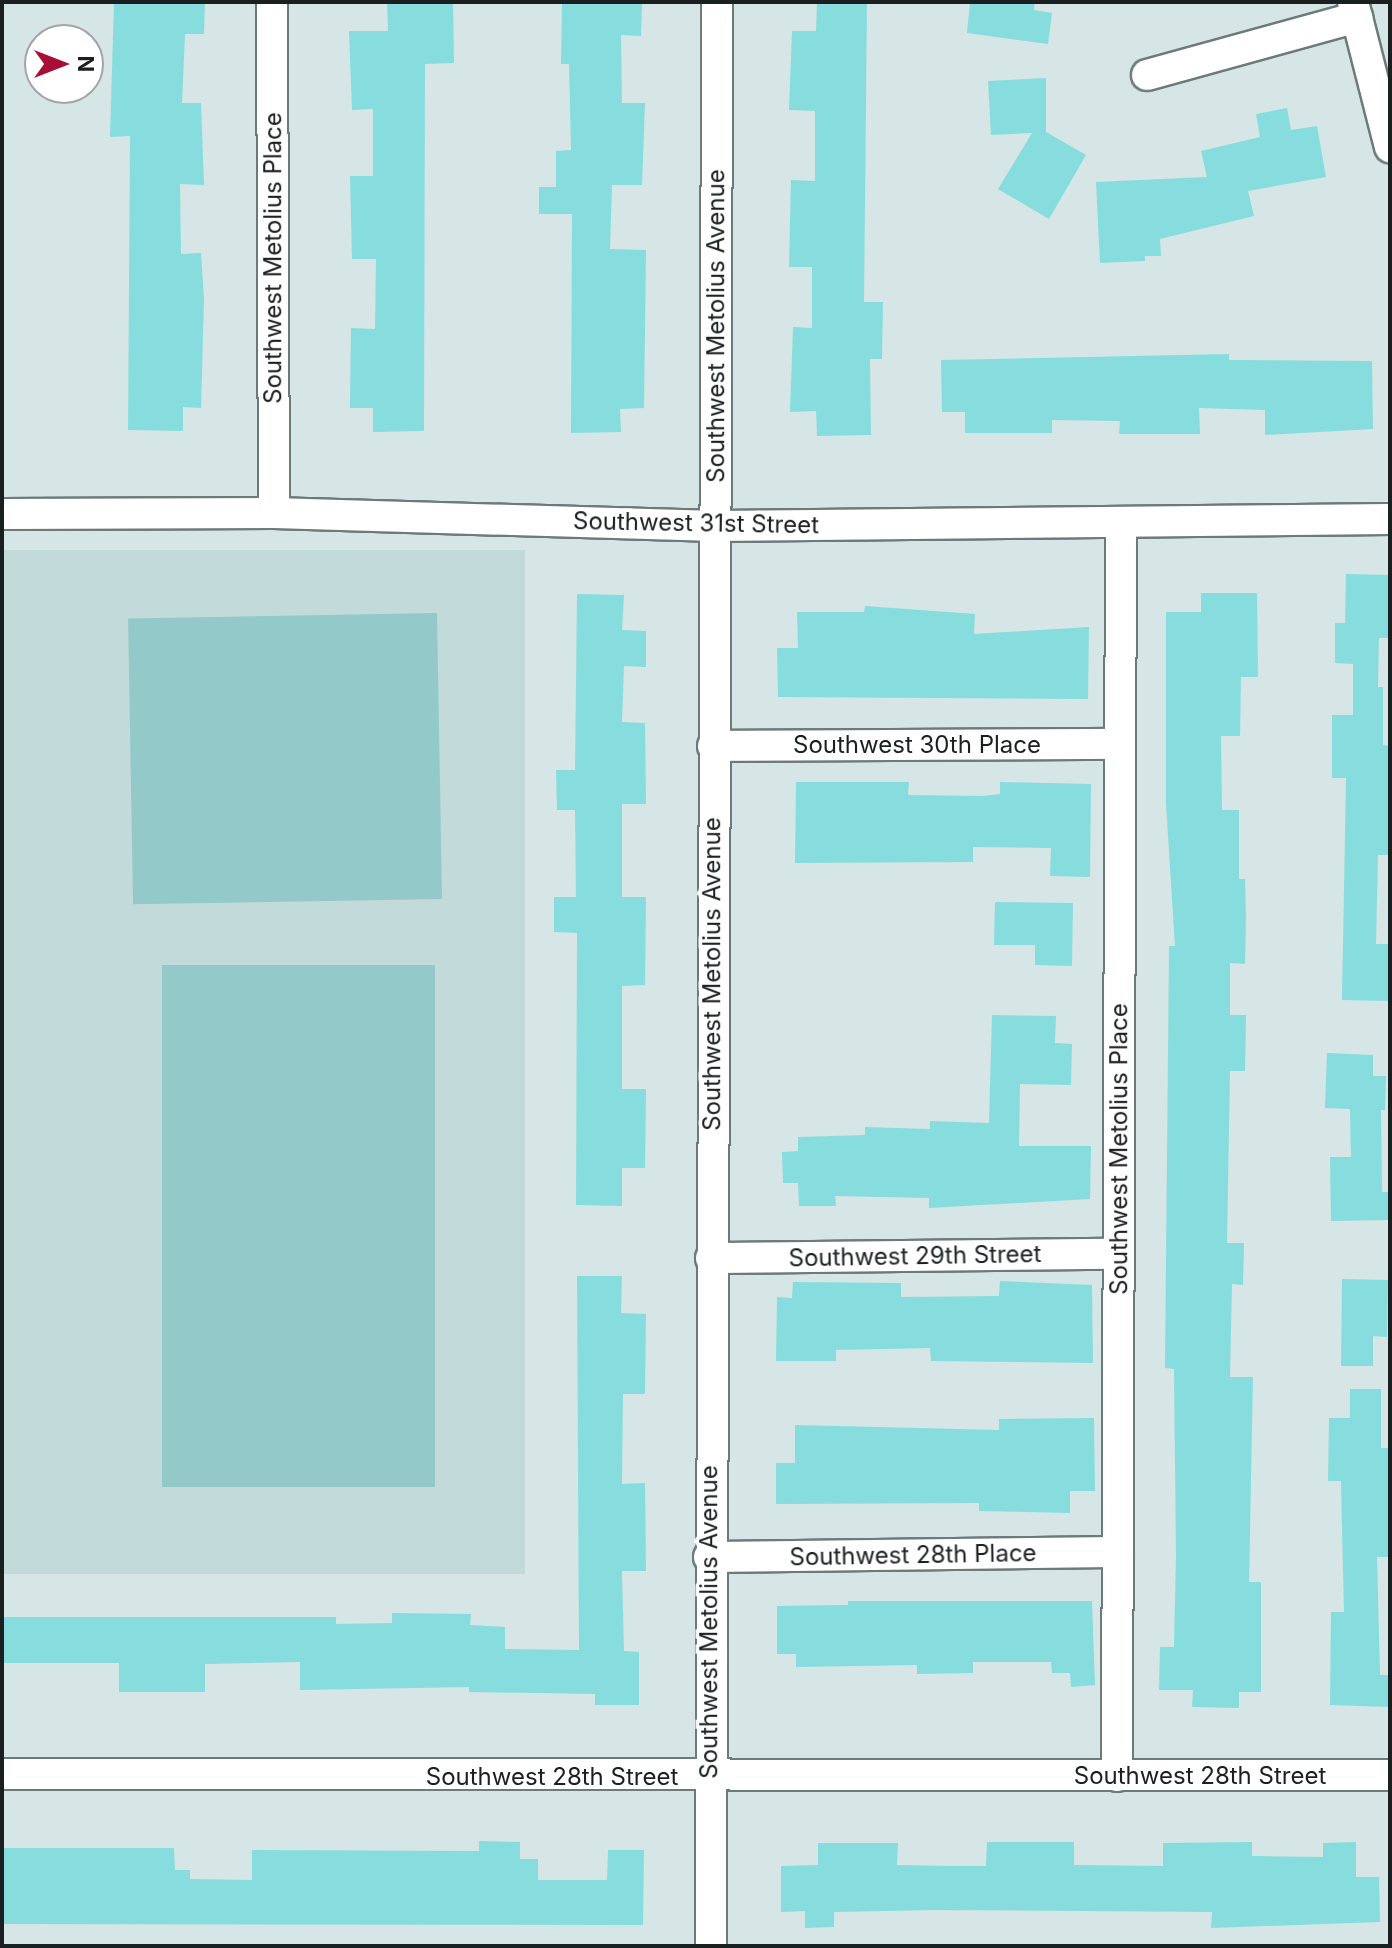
<!DOCTYPE html>
<html>
<head>
<meta charset="utf-8">
<style>
  body { margin:0 }
  #map { position:relative; width:1392px; height:1948px; overflow:hidden; background:#d6e5e5; font-family:Inter,sans-serif }
  div>[style] { position:absolute }
  .built>* { inset:0; background:#c2dad9; transform-origin:0 0 }
  .green>* { inset:0; background:#93cac9; transform-origin:0 0 }
  .building>* { inset:0; background:#87dddd }
  .roads { filter:drop-shadow(2px 0 #6c7a7a) drop-shadow(-2px 0 #6c7a7a) drop-shadow(0 2px #6c7a7a) drop-shadow(0 -2px #6c7a7a) }
  .minor>* { height:30px; margin:-15px; padding:0 15px; transform-origin:15px; border-radius:15px; background:#fff }
  span { translate:-50% -50%; white-space:nowrap; text-align:center; line-height:1.15; -webkit-text-stroke:7px #fff; paint-order:stroke }
  .street-label { font-size:24px; color:#1a1f1f }
  .frame { position:absolute; inset:0; border:4px solid #1a1f1f; pointer-events:none }
  .north { position:absolute; left:24px; top:24px; width:80px; height:80px; box-sizing:border-box; background:#fff; border:2px solid #a3a5a5; border-radius:50%; rotate:90deg; font-size:22px; font-weight:700; line-height:32px; text-align:center; color:#1a1f1f }
  .north::after { content:''; display:block; margin:auto; width:28px; height:36px; background:#a80f37; clip-path:polygon(50% 0,100% 100%,50% 72%,0 100%) }
</style>
</head>
<body>
<div id="map">
  <div class="built">
    <i style="left:2px;top:550px;width:523px;height:1024px"></i>
  </div>
  <div class="green">
    <i style="left:437px;top:613px;width:286px;height:309px;rotate:89deg"></i>
    <i style="left:162px;top:965px;width:273px;height:522px"></i>
  </div>
  <div class="building">
    <i style="clip-path:polygon(114px 2px,205px 2px,204px 34px,185px 34px,182px 103px,201px 103px,204px 185px,180px 184px,181px 254px,201px 253px,204px 299px,201px 408px,183px 407px,183px 431px,128px 430px,130px 136px,110px 137px)"></i>
    <i style="clip-path:polygon(387px 2px,453px 2px,454px 63px,425px 64px,424px 431px,373px 432px,373px 408px,350px 408px,351px 328px,375px 329px,376px 259px,352px 259px,350px 176px,373px 176px,373px 109px,352px 110px,349px 31px,388px 31px)"></i>
    <i style="clip-path:polygon(562px 2px,642px 3px,641px 36px,621px 35px,622px 103px,645px 103px,642px 185px,612px 185px,610px 249px,646px 250px,644px 408px,620px 409px,621px 432px,571px 433px,572px 214px,539px 214px,539px 187px,556px 187px,556px 151px,571px 150px,569px 64px,561px 64px)"></i>
    <i style="clip-path:polygon(817px 2px,867px 2px,864px 302px,883px 302px,882px 359px,870px 359px,871px 435px,817px 436px,816px 411px,790px 412px,793px 327px,812px 328px,812px 267px,789px 267px,791px 180px,815px 181px,815px 111px,789px 110px,792px 31px,816px 31px)"></i>
    <i style="clip-path:polygon(970px 2px,1035px 2px,1034px 10px,1052px 13px,1048px 44px,967px 33px)"></i>
    <i style="clip-path:polygon(1046px 78px,1046px 132px,1086px 155px,1049px 219px,998px 189px,1032px 133px,991px 135px,988px 81px)"></i>
    <i style="clip-path:polygon(1287px 108px,1291px 130px,1317px 126px,1326px 177px,1248px 191px,1254px 216px,1160px 239px,1161px 256px,1145px 256px,1145px 261px,1100px 263px,1096px 182px,1207px 177px,1201px 151px,1260px 137px,1256px 114px)"></i>
    <i style="clip-path:polygon(1229px 354px,1229px 360px,1372px 361px,1373px 429px,1265px 435px,1265px 410px,1199px 408px,1200px 434px,1119px 434px,1120px 421px,1052px 420px,1052px 433px,965px 433px,965px 412px,942px 412px,941px 360px)"></i>
    <i style="clip-path:polygon(1346px 574px,1390px 575px,1390px 638px,1379px 638px,1378px 687px,1383px 687px,1383px 745px,1390px 746px,1390px 855px,1378px 855px,1376px 944px,1390px 944px,1390px 1001px,1342px 1000px,1346px 778px,1332px 778px,1332px 715px,1353px 715px,1353px 664px,1335px 663px,1335px 623px,1345px 623px)"></i>
    <i style="clip-path:polygon(1201px 593px,1257px 593px,1258px 677px,1241px 677px,1240px 736px,1221px 736px,1222px 810px,1239px 810px,1239px 879px,1245px 879px,1246px 916px,1245px 964px,1230px 963px,1230px 1015px,1246px 1015px,1245px 1071px,1230px 1071px,1227px 1243px,1244px 1243px,1243px 1285px,1232px 1284px,1230px 1377px,1253px 1377px,1249px 1582px,1261px 1582px,1261px 1692px,1239px 1692px,1239px 1708px,1192px 1707px,1193px 1690px,1159px 1690px,1160px 1647px,1174px 1647px,1176px 1555px,1174px 1369px,1165px 1368px,1169px 946px,1175px 946px,1166px 804px,1166px 612px,1201px 612px)"></i>
    <i style="clip-path:polygon(577px 594px,624px 595px,622px 630px,646px 631px,646px 667px,624px 666px,622px 722px,645px 723px,646px 804px,622px 804px,622px 897px,646px 897px,645px 985px,622px 986px,622px 1089px,646px 1089px,645px 1168px,622px 1168px,622px 1206px,576px 1205px,577px 933px,554px 932px,554px 897px,576px 897px,575px 810px,557px 810px,556px 770px,575px 770px)"></i>
    <i style="clip-path:polygon(865px 606px,975px 614px,974px 634px,1089px 627px,1088px 699px,778px 697px,777px 648px,798px 648px,797px 612px,864px 612px)"></i>
    <i style="clip-path:polygon(796px 782px,909px 782px,908px 795px,983px 796px,1000px 794px,1000px 782px,1091px 784px,1090px 877px,1050px 876px,1051px 848px,973px 847px,973px 862px,795px 863px)"></i>
    <i style="clip-path:polygon(995px 902px,1073px 903px,1072px 966px,1035px 965px,1035px 945px,994px 945px)"></i>
    <i style="clip-path:polygon(992px 1015px,1056px 1016px,1055px 1043px,1072px 1044px,1071px 1085px,1020px 1084px,1019px 1146px,1091px 1146px,1090px 1199px,929px 1208px,929px 1198px,835px 1196px,836px 1206px,799px 1206px,798px 1183px,783px 1183px,782px 1152px,798px 1151px,798px 1137px,865px 1135px,865px 1127px,930px 1129px,930px 1121px,989px 1123px)"></i>
    <i style="clip-path:polygon(1327px 1053px,1373px 1055px,1373px 1076px,1386px 1076px,1385px 1110px,1381px 1110px,1382px 1192px,1390px 1192px,1390px 1220px,1331px 1221px,1330px 1157px,1351px 1157px,1350px 1109px,1325px 1108px)"></i>
    <i style="clip-path:polygon(577px 1276px,622px 1276px,621px 1313px,646px 1314px,645px 1394px,623px 1394px,622px 1484px,645px 1483px,646px 1571px,622px 1571px,624px 1651px,639px 1652px,639px 1705px,595px 1705px,595px 1694px,469px 1692px,469px 1687px,300px 1690px,300px 1662px,205px 1664px,205px 1692px,119px 1692px,119px 1663px,2px 1663px,2px 1617px,336px 1617px,336px 1624px,392px 1623px,392px 1613px,471px 1614px,470px 1625px,505px 1627px,505px 1649px,579px 1650px)"></i>
    <i style="clip-path:polygon(1342px 1279px,1388px 1280px,1387px 1337px,1373px 1336px,1373px 1366px,1341px 1366px)"></i>
    <i style="clip-path:polygon(1000px 1281px,1092px 1285px,1093px 1363px,931px 1361px,930px 1348px,836px 1350px,836px 1361px,776px 1361px,777px 1297px,792px 1298px,793px 1282px,901px 1283px,901px 1297px,999px 1296px)"></i>
    <i style="clip-path:polygon(1350px 1389px,1381px 1389px,1381px 1448px,1390px 1448px,1390px 1557px,1377px 1557px,1380px 1675px,1390px 1675px,1390px 1707px,1330px 1705px,1331px 1612px,1344px 1612px,1341px 1481px,1328px 1481px,1329px 1418px,1350px 1418px)"></i>
    <i style="clip-path:polygon(1094px 1418px,1095px 1491px,1070px 1491px,1070px 1513px,979px 1511px,979px 1503px,776px 1504px,776px 1463px,795px 1463px,795px 1425px,999px 1430px,999px 1419px)"></i>
    <i style="clip-path:polygon(848px 1601px,1092px 1601px,1095px 1685px,1071px 1687px,1070px 1673px,1052px 1673px,1051px 1662px,973px 1662px,973px 1673px,917px 1674px,917px 1665px,796px 1667px,796px 1654px,777px 1654px,777px 1606px,848px 1605px)"></i>
    <i style="clip-path:polygon(479px 1841px,520px 1842px,520px 1859px,538px 1859px,538px 1880px,607px 1880px,608px 1850px,644px 1850px,643px 1925px,2px 1924px,2px 1848px,174px 1848px,175px 1870px,190px 1870px,190px 1879px,252px 1880px,252px 1850px,479px 1851px)"></i>
    <i style="clip-path:polygon(987px 1842px,1074px 1842px,1074px 1865px,1163px 1866px,1163px 1843px,1252px 1842px,1252px 1856px,1323px 1857px,1323px 1843px,1356px 1842px,1356px 1877px,1379px 1877px,1380px 1922px,1211px 1928px,1212px 1912px,934px 1910px,834px 1912px,834px 1927px,805px 1928px,805px 1911px,781px 1912px,781px 1866px,818px 1865px,818px 1843px,898px 1843px,897px 1865px,950px 1866px,986px 1866px)"></i>
  </div>
  <div class="roads">
    <div class="minor">
      <i style="left:272px;top:2px;width:511px;rotate:89.78deg"></i>
      <i style="left:1353px;top:2px;width:150px;rotate:75.7deg"></i>
      <i style="left:1147px;top:75px;width:218px;rotate:-15.4deg"></i>
      <i style="left:2px;top:514px;width:272px;rotate:-0.2deg"></i>
      <i style="left:274px;top:513px;width:442px;rotate:1.7deg"></i>
      <i style="left:716px;top:526px;width:674px;rotate:-0.6deg"></i>
      <i style="left:713px;top:746px;width:407px;rotate:-0.3deg"></i>
      <i style="left:711px;top:1258px;width:407px;rotate:-0.6deg"></i>
      <i style="left:709px;top:1557px;width:409px;rotate:-0.7deg"></i>
      <i style="left:2px;top:1774px;width:1388px;rotate:0.04deg"></i>
      <i style="left:1117px;top:1776px;width:1254px;rotate:-89.82deg"></i>
      <i style="left:711px;top:1946px;width:1944px;rotate:-89.82deg"></i>
    </div>
  </div>
  <div class="street-label">
    <span style="left:273px;top:258px;rotate:-90deg">Southwest Metolius Place</span>
    <span style="left:716px;top:326px;rotate:-90deg">Southwest Metolius Avenue</span>
    <span style="left:696px;top:523px;rotate:1deg">Southwest 31st Street</span>
    <span style="left:917px;top:745px">Southwest 30th Place</span>
    <span style="left:712px;top:974px;rotate:-90deg">Southwest Metolius Avenue</span>
    <span style="left:1119px;top:1149px;rotate:-90deg">Southwest Metolius Place</span>
    <span style="left:915px;top:1256px;rotate:-1deg">Southwest 29th Street</span>
    <span style="left:913px;top:1555px;rotate:-1deg">Southwest 28th Place</span>
    <span style="left:709px;top:1622px;rotate:-90deg">Southwest Metolius Avenue</span>
    <span style="left:1200px;top:1776px">Southwest 28th Street</span>
    <span style="left:552px;top:1777px">Southwest 28th Street</span>
  </div>
  <div class="frame"></div>
  <div class="north">N</div>
</div>
</body>
</html>
